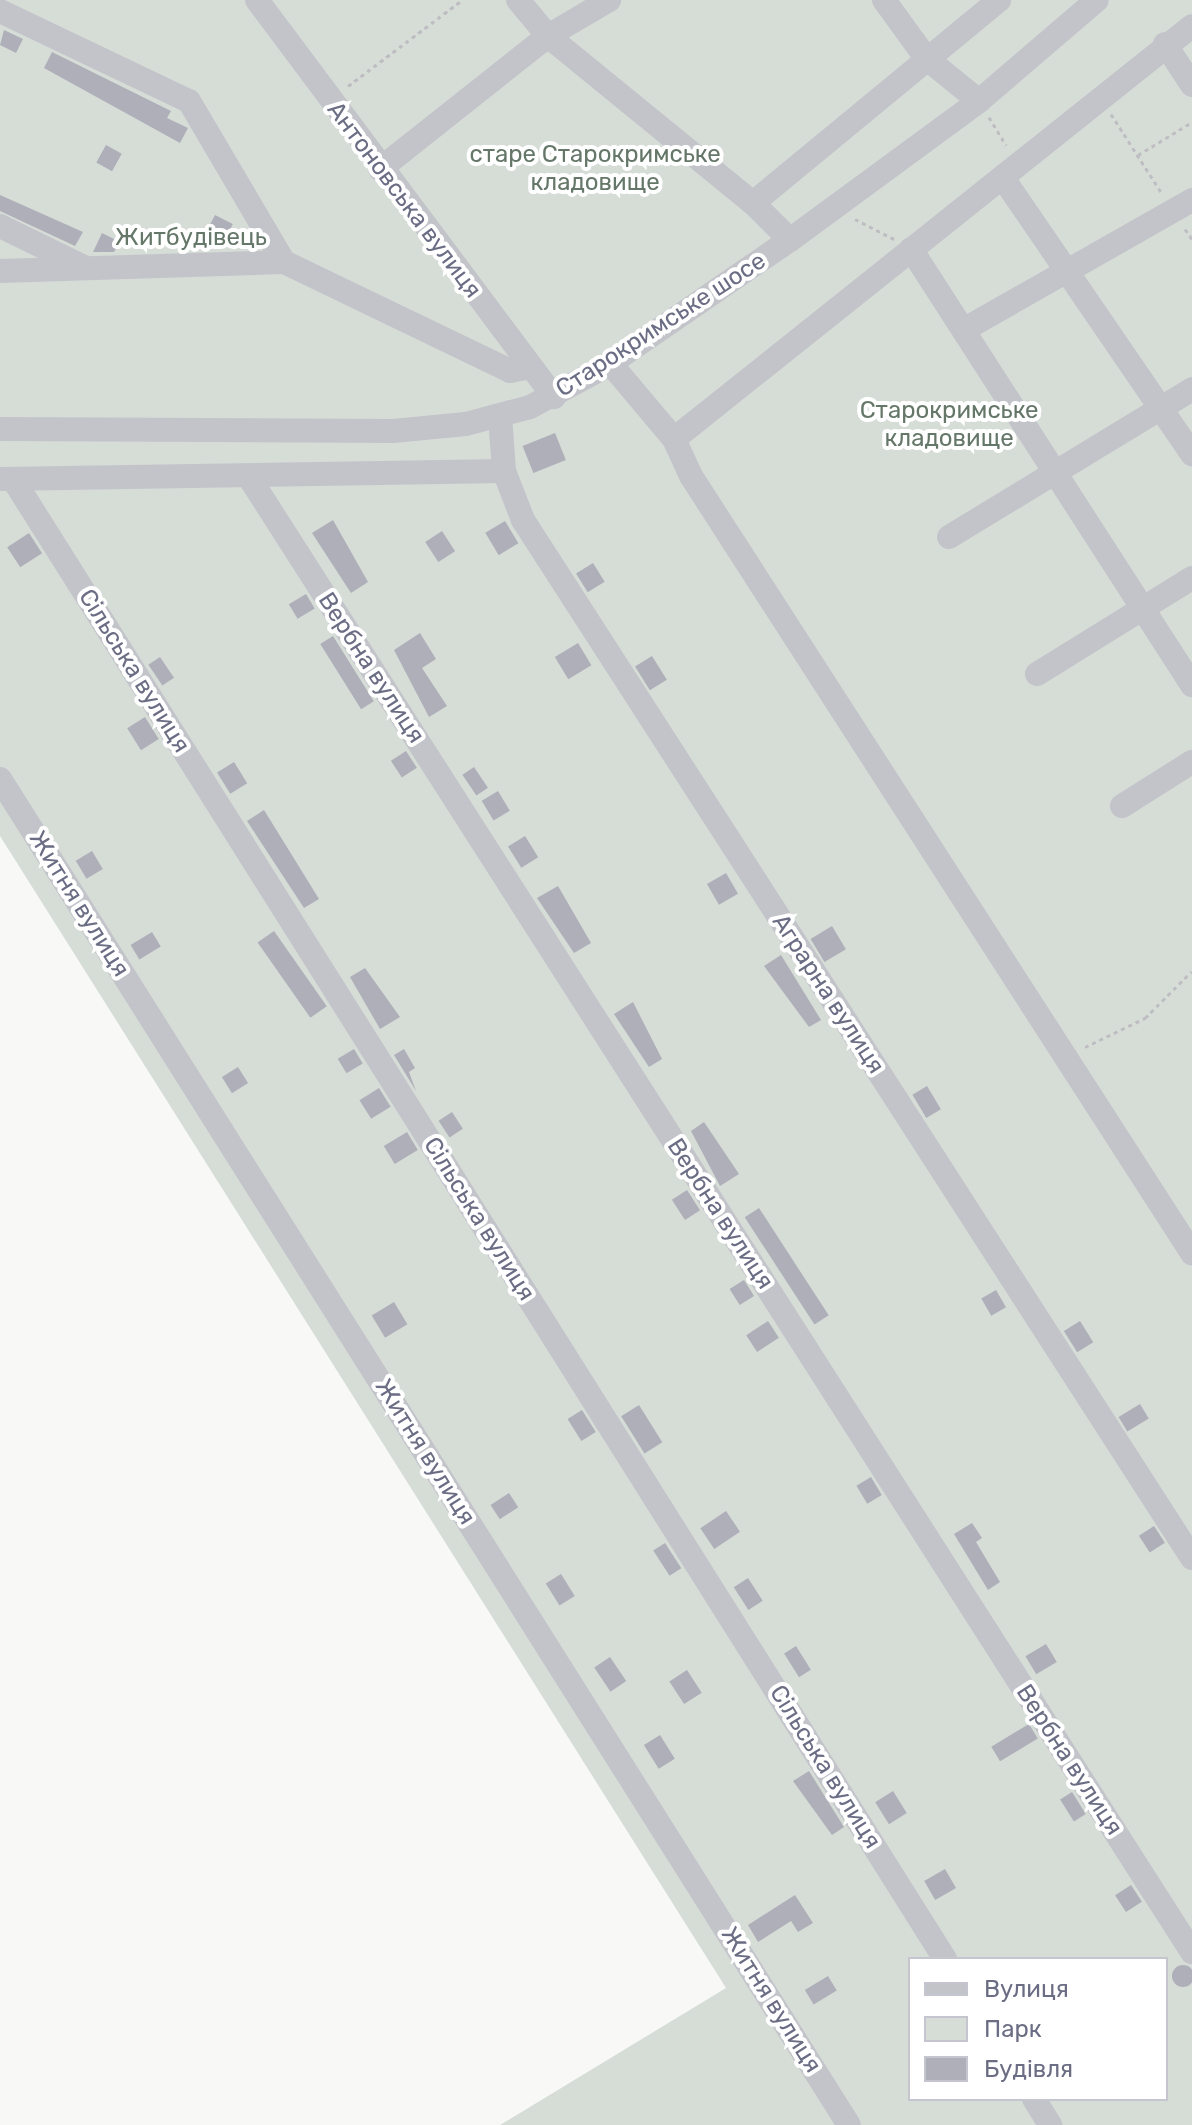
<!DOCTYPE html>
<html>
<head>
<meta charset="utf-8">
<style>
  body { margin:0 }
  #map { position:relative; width:1192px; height:2125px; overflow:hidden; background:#f8f9f7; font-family:Rubik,sans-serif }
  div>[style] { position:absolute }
  .green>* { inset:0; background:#d6ddd7 }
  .building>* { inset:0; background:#aeafb9; transform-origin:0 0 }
  .round { border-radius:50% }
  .path>* { height:3px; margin-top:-1.5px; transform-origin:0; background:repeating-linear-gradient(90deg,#bdbdc2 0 4px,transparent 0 8px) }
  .minor>* { height:24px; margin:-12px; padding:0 12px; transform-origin:12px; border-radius:12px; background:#c3c4ca }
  span { translate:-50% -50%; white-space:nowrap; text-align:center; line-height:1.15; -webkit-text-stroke:8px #fff; paint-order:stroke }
  .park-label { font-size:24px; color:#657769 }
  .street-label { font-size:24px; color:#6b6d84 }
  .legend { position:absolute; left:908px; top:1957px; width:260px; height:144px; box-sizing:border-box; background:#fff; border:2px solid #c4c5ce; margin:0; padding:10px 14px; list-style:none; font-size:24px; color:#6b6d84 }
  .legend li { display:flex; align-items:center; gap:16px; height:40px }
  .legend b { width:40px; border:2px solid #c4c5ce }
</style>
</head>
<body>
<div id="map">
  <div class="green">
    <i style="clip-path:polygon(evenodd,0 0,1192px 0,1192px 2125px,500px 2125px,726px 1988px,0 836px,0 0,910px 1959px,1166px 1959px,1166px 2099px,910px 2099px,910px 1959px)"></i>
  </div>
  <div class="building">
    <i style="clip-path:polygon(4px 30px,23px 39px,16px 53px,0 45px)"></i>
    <i style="clip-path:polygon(52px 52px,171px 111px,167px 118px,188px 128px,180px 143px,44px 68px)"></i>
    <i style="left:106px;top:145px;width:18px;height:20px;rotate:29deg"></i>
    <i style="clip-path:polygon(0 195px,83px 232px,75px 246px,0 211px)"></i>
    <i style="left:215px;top:215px;width:20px;height:27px;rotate:27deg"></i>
    <i style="clip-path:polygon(102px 233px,120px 242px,114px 252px,93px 252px)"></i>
    <i style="left:555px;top:433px;width:29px;height:35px;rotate:68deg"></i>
    <i style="clip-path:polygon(333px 520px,368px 582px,351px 593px,312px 533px)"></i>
    <i style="left:505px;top:521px;width:26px;height:23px;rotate:59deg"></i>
    <i style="left:442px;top:531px;width:24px;height:20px;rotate:57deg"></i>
    <i style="left:29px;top:533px;width:24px;height:26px;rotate:57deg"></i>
    <i style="left:593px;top:563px;width:22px;height:20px;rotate:58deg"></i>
    <i style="left:306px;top:594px;width:17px;height:20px;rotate:59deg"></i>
    <i style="clip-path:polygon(420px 633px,436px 659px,422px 668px,447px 706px,429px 717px,394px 650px)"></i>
    <i style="left:333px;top:636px;width:77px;height:15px;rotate:58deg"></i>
    <i style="left:578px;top:643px;width:26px;height:27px;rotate:59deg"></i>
    <i style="left:652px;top:656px;width:28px;height:20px;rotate:58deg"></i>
    <i style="left:160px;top:657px;width:25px;height:14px;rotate:56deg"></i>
    <i style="left:145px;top:717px;width:26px;height:21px;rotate:58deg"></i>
    <i style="left:406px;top:751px;width:20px;height:18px;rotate:57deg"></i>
    <i style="left:234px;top:762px;width:25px;height:20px;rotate:58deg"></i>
    <i style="left:474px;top:767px;width:25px;height:14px;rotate:56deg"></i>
    <i style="left:498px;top:791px;width:23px;height:19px;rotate:59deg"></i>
    <i style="clip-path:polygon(264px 810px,319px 899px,304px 908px,247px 821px)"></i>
    <i style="left:525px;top:836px;width:25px;height:20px;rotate:58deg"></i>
    <i style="left:92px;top:851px;width:21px;height:19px;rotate:59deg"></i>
    <i style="left:726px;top:873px;width:24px;height:22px;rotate:60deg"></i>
    <i style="clip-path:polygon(558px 886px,591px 943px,574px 953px,537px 898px)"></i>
    <i style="left:832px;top:926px;width:27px;height:25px;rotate:59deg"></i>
    <i style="left:274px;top:931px;width:92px;height:20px;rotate:55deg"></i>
    <i style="left:152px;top:932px;width:17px;height:25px;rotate:59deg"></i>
    <i style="clip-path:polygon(781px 955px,821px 1020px,809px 1027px,764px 966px)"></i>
    <i style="clip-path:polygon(365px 968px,400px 1017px,380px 1029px,350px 977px)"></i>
    <i style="clip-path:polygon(633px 1002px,662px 1059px,649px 1067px,614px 1014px)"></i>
    <i style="left:354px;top:1049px;width:17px;height:19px;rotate:59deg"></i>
    <i style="clip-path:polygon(404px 1049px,415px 1068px,409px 1072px,416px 1091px,394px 1055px)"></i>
    <i style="left:238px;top:1067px;width:19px;height:19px;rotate:58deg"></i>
    <i style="left:927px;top:1086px;width:27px;height:17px;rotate:59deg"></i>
    <i style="left:379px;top:1088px;width:22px;height:23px;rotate:58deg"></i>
    <i style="left:452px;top:1112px;width:20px;height:16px;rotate:57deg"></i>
    <i style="clip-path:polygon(704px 1122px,739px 1174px,720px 1186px,691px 1131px)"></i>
    <i style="left:407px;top:1132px;width:21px;height:27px;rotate:59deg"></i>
    <i style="left:687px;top:1190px;width:24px;height:18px;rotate:57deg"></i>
    <i style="left:759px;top:1208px;width:128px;height:17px;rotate:57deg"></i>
    <i style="left:744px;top:1280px;width:19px;height:17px;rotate:58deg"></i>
    <i style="left:996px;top:1290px;width:20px;height:17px;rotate:60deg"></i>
    <i style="left:394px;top:1302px;width:26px;height:26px;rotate:59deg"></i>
    <i style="left:768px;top:1321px;width:20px;height:26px;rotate:57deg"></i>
    <i style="left:1080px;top:1321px;width:25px;height:19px;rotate:58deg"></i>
    <i style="left:1140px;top:1404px;width:17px;height:25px;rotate:59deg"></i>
    <i style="left:639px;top:1405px;width:44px;height:21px;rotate:58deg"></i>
    <i style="left:582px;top:1410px;width:26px;height:17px;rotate:58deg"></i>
    <i style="left:871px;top:1477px;width:21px;height:17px;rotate:59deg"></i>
    <i style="left:509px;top:1493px;width:17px;height:22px;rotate:57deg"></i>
    <i style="left:726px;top:1511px;width:25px;height:31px;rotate:56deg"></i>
    <i style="clip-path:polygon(972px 1523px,982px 1538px,976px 1542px,1000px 1582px,988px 1590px,954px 1534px)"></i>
    <i style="left:1154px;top:1526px;width:20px;height:18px;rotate:57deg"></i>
    <i style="left:665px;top:1543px;width:30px;height:14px;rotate:57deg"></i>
    <i style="left:561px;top:1574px;width:26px;height:18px;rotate:58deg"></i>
    <i style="left:748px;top:1578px;width:27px;height:17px;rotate:57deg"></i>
    <i style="left:1046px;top:1644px;width:21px;height:24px;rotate:59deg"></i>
    <i style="left:796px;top:1646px;width:28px;height:14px;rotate:58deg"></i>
    <i style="left:610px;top:1657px;width:29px;height:19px;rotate:56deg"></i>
    <i style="left:687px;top:1670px;width:27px;height:21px;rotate:57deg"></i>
    <i style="left:1029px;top:1724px;width:17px;height:44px;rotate:59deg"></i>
    <i style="left:660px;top:1735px;width:28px;height:19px;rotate:58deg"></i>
    <i style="clip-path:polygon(809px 1771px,844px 1827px,832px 1835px,793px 1781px)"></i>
    <i style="left:893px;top:1791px;width:26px;height:21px;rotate:58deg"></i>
    <i style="left:1072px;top:1792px;width:26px;height:14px;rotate:58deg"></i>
    <i style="left:945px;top:1869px;width:22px;height:24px;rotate:60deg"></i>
    <i style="left:1131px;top:1885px;width:20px;height:19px;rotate:57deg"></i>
    <i style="clip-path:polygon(795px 1895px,813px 1923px,798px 1932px,791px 1921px,758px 1942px,748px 1925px)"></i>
    <i class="round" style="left:1172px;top:1965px;width:22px;height:22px"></i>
    <i style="left:828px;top:1976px;width:17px;height:27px;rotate:59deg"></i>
  </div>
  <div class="path">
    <i style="left:348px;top:86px;width:143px;rotate:-37deg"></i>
    <i style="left:1111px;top:114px;width:93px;rotate:57.3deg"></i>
    <i style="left:989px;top:117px;width:33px;rotate:59deg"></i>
    <i style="left:1138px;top:155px;width:63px;rotate:-31.4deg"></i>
    <i style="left:855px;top:219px;width:44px;rotate:27.1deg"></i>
    <i style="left:1185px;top:229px;width:12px;rotate:55deg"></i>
    <i style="left:1085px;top:1047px;width:67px;rotate:-25.8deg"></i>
    <i style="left:1145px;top:1018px;width:66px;rotate:-45deg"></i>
  </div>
  <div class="minor">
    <i style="left:257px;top:0;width:496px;rotate:53.2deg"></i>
    <i style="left:518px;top:0;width:47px;rotate:50.2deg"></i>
    <i style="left:548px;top:36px;width:264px;rotate:39.2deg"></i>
    <i style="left:753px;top:203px;width:52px;rotate:45deg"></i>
    <i style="left:884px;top:0;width:72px;rotate:54.1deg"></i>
    <i style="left:926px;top:58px;width:68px;rotate:39.1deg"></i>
    <i style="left:0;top:11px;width:209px;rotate:25.5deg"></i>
    <i style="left:189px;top:101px;width:187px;rotate:59.5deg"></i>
    <i style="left:1165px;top:44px;width:49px;rotate:56.6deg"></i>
    <i style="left:380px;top:169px;width:214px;rotate:-38.4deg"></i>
    <i style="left:548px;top:36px;width:71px;rotate:-30.5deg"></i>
    <i style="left:1003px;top:178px;width:335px;rotate:55.6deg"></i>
    <i style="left:753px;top:203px;width:319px;rotate:-39.5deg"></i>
    <i style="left:0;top:226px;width:93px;rotate:26deg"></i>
    <i style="left:911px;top:249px;width:519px;rotate:57.2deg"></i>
    <i style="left:0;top:271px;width:284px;rotate:-1.8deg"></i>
    <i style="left:284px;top:262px;width:251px;rotate:25.7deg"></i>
    <i style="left:510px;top:371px;width:21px;rotate:-11deg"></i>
    <i style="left:965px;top:329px;width:261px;rotate:-29.6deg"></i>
    <i style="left:610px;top:363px;width:99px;rotate:49.9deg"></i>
    <i style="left:674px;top:439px;width:41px;rotate:65.3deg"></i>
    <i style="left:691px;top:476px;width:925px;rotate:57.19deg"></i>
    <i style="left:500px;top:416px;width:55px;rotate:85.8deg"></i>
    <i style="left:504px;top:471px;width:53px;rotate:68.8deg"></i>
    <i style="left:523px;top:520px;width:1235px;rotate:57.2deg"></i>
    <i style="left:0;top:429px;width:393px;rotate:0.3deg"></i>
    <i style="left:393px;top:431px;width:73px;rotate:-5.5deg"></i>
    <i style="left:466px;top:424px;width:66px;rotate:-14.9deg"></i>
    <i style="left:530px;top:407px;width:85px;rotate:-28.1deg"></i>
    <i style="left:605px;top:367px;width:224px;rotate:-34.5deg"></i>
    <i style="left:790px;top:240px;width:235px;rotate:-36.3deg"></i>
    <i style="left:979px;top:101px;width:155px;rotate:-40.6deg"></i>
    <i style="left:674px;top:439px;width:662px;rotate:-38.57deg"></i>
    <i style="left:249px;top:477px;width:1751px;rotate:57.41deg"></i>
    <i style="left:2px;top:479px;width:502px;rotate:-0.91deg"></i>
    <i style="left:13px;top:479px;width:1749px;rotate:57.8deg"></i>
    <i style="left:949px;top:537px;width:285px;rotate:-31.3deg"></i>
    <i style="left:1037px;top:674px;width:182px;rotate:-31.8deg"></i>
    <i style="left:0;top:779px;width:1591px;rotate:57.76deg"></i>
    <i style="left:1122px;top:806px;width:83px;rotate:-32.2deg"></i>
    <i style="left:1034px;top:2099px;width:31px;rotate:58deg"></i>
  </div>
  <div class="park-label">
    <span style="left:595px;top:169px">старе Старокримське<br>кладовище</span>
    <span style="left:191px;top:238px">Житбудівець</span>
    <span style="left:949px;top:425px">Старокримське<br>кладовище</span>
  </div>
  <div class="street-label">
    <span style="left:404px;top:200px;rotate:53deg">Антоновська вулиця</span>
    <span style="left:661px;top:325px;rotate:-33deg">Старокримське шосе</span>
    <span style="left:371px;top:668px;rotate:57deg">Вербна вулиця</span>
    <span style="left:134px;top:671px;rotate:58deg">Сільська вулиця</span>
    <span style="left:79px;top:904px;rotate:58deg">Житня вулиця</span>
    <span style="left:828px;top:994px;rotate:57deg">Аграрна вулиця</span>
    <span style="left:720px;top:1214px;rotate:57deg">Вербна вулиця</span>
    <span style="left:479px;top:1219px;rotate:58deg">Сільська вулиця</span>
    <span style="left:425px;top:1452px;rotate:58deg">Житня вулиця</span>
    <span style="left:1069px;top:1760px;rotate:57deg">Вербна вулиця</span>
    <span style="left:825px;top:1767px;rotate:58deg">Сільська вулиця</span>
    <span style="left:771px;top:2000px;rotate:58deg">Житня вулиця</span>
  </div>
  <ul class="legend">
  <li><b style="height:10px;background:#c3c4ca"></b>Вулиця</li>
  <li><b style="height:22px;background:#d6ddd7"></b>Парк</li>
  <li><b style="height:22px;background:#aeafb9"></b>Будівля</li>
  </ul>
</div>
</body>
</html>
